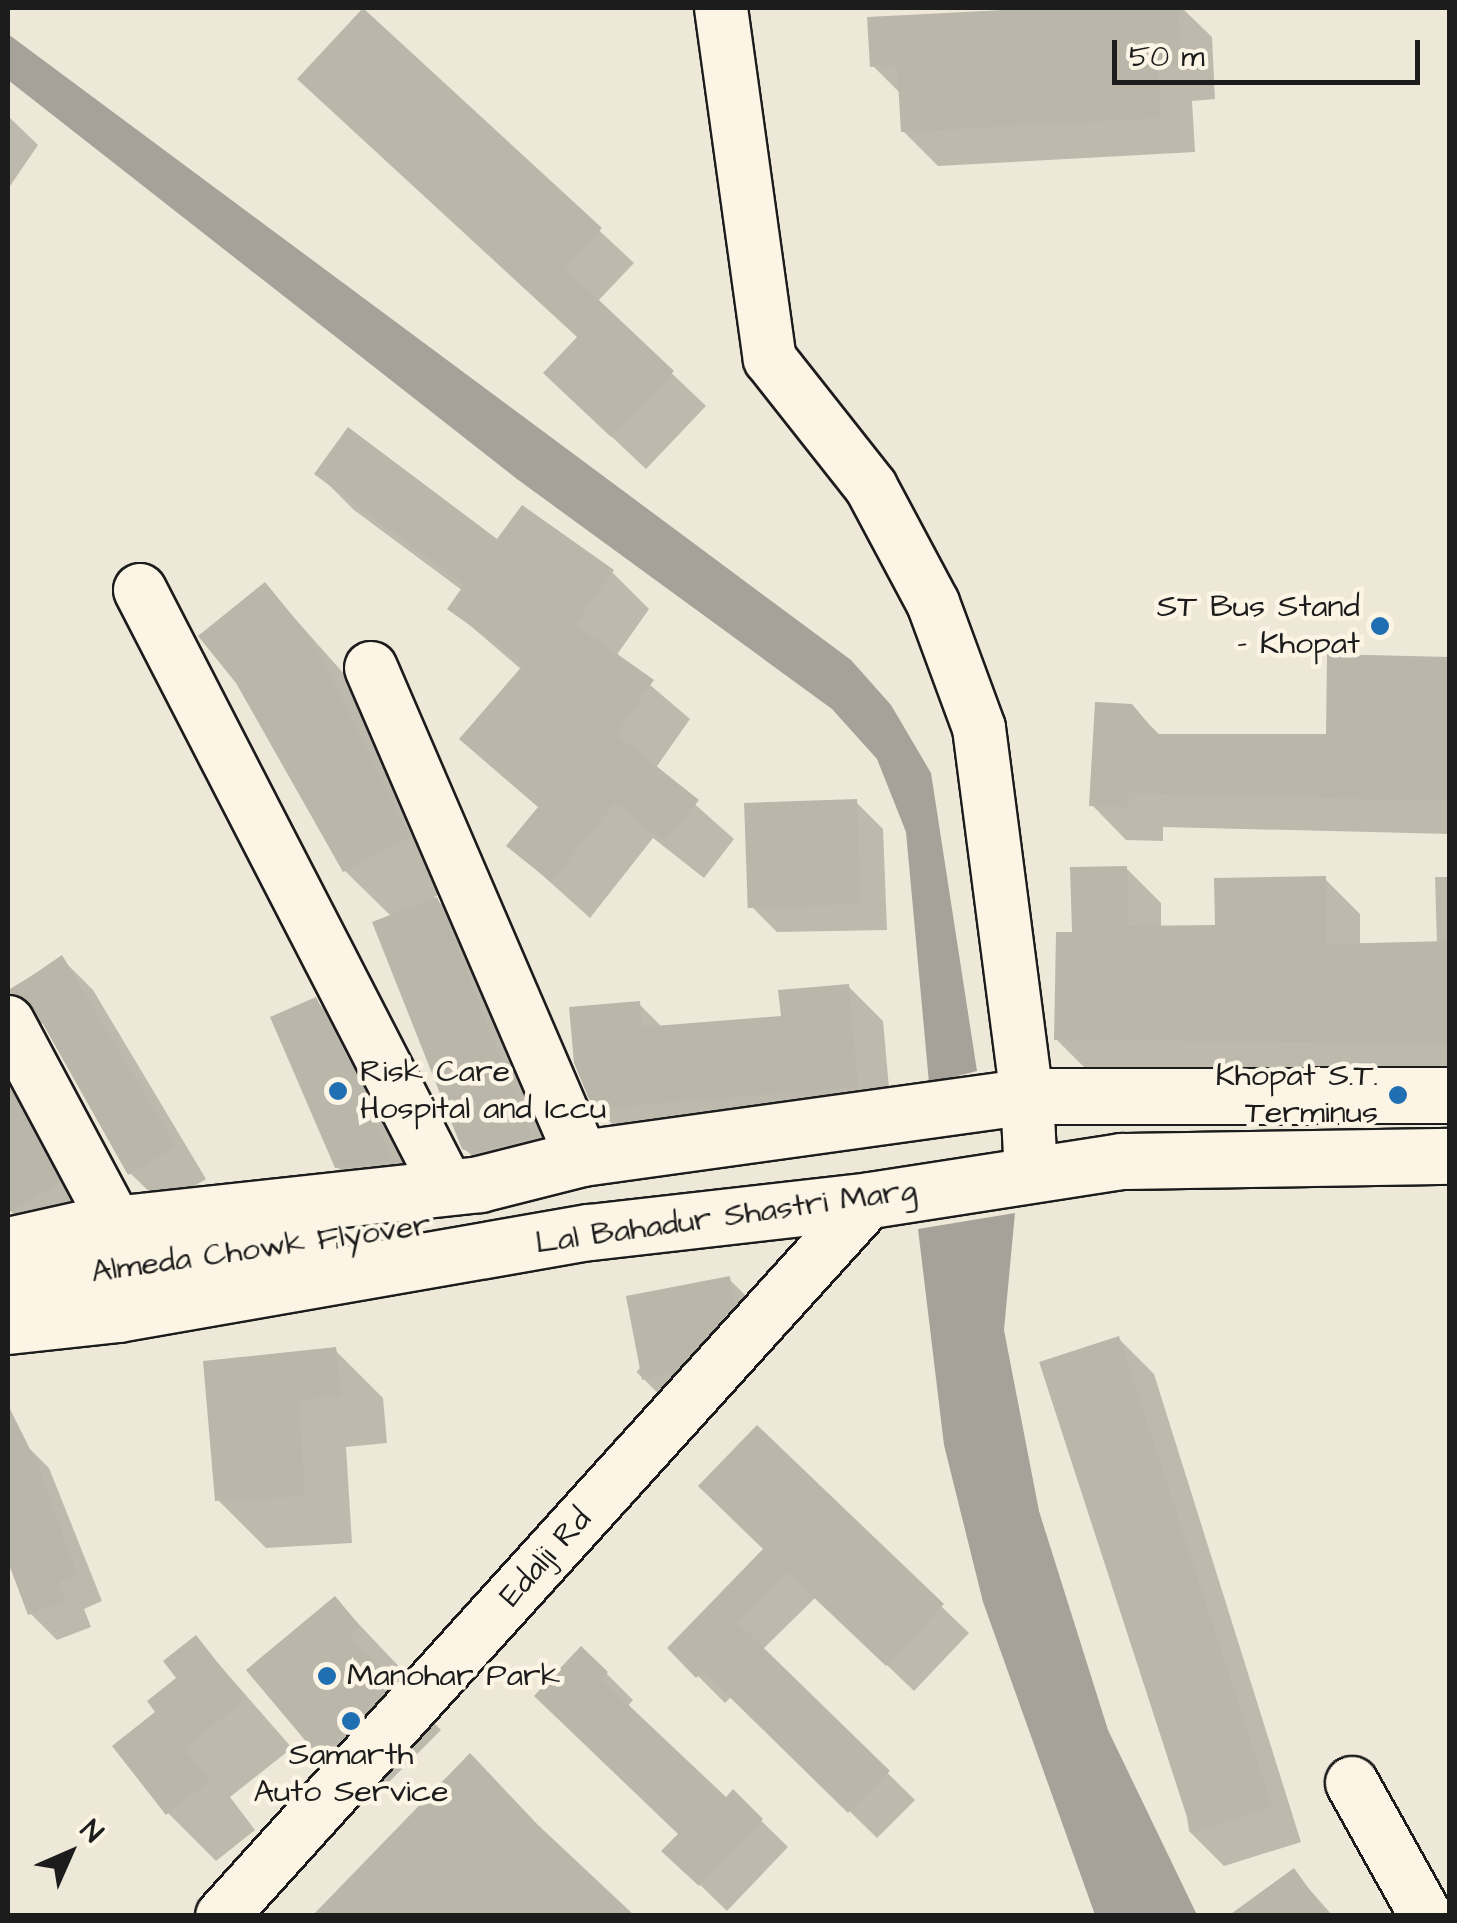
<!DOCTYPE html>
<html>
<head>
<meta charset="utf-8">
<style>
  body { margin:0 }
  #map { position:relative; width:1457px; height:1923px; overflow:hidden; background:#eee8d9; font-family:"Architects Daughter",sans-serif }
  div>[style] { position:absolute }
  .water>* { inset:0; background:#a7a299 }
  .shadow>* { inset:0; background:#0003; transform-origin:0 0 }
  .building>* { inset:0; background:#bab6aa; transform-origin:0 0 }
  .roads { filter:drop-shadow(2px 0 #1c1c1c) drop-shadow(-2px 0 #1c1c1c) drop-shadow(0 2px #1c1c1c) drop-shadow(0 -2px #1c1c1c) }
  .minor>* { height:52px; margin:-26px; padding:0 26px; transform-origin:26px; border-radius:26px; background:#fcf5e5 }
  .major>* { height:55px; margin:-27.5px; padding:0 27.5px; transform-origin:27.5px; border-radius:27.5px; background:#fcf5e5 }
  .dots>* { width:28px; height:28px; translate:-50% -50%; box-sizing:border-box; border:5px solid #fcf5e5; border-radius:50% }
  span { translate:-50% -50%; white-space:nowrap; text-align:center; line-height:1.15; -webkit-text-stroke:9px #fcf5e5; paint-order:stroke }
  .poi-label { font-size:32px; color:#1c1c1c }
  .right { translate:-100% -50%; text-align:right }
  .left { translate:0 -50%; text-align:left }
  .street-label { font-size:32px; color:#1c1c1c }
  .frame { position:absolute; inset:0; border:10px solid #1c1c1c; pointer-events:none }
  .north { position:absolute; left:20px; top:1803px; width:100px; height:100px; -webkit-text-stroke:8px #fcf5e5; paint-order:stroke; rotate:45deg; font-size:28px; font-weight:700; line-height:40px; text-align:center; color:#1c1c1c }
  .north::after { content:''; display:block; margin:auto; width:35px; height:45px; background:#1c1c1c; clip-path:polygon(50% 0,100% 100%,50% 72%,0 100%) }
  .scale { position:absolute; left:1112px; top:40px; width:308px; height:45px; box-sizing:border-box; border:5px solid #1c1c1c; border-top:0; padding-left:12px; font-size:30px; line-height:35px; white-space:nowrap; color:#1c1c1c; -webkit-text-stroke:8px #fcf5e5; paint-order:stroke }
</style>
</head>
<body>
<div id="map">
  <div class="water">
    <i style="clip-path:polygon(8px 34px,851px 660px,891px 705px,931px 773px,977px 1071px,929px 1083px,906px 832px,877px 759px,832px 709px,517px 479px,8px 80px)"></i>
    <i style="clip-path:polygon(1015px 1213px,1004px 1330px,1039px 1511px,1108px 1730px,1197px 1915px,1095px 1915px,983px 1602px,944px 1445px,918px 1229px)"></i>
  </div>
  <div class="shadow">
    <i style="clip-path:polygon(1084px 8px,1182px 8px,1212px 37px,1215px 99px,1192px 101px,1195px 152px,938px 166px,903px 131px,901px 94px,872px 65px,869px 20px)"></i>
    <i style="clip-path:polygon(364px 11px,634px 263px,597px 302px,706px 406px,646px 469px,579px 406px,579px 338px)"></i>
    <i style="clip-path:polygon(8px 116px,38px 145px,8px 189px)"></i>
    <i style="clip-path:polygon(317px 473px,498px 543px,612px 572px,649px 609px,616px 656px,690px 719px,655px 769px,734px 839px,704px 878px,653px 838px,590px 918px,510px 846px,549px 813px,462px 739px,522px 670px,451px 609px,463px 591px,354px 510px)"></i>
    <i style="clip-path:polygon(265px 585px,361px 693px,456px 886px,434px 897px,463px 926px,557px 1163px,491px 1175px,464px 1148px,392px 917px,345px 871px)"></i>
    <i style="clip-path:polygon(1450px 659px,1450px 834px,1163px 827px,1163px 841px,1126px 840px,1092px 805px,1131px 707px,1161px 736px,1328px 737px)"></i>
    <i style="clip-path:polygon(856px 802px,883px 829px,887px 930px,777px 932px,750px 905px)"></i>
    <i style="clip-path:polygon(1126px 868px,1161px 903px,1161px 928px,1217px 927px,1325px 879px,1360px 914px,1360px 946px,1437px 944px,1435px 877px,1450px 877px,1450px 1077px,1091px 1074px,1056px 1039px,1074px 934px)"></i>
    <i style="clip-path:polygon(61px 958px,93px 990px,206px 1179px,163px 1205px,130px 1173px,44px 1023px,27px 1027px,91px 1216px,41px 1244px,8px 1208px,8px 990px)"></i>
    <i style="clip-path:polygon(848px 986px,883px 1021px,892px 1121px,631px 1142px,595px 1107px,639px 1004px,663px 1028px,783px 1018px)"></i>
    <i style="clip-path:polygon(315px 1000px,342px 1027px,418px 1187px,364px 1194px,337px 1167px)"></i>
    <i style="left:729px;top:1279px;width:38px;height:131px;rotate:45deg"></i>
    <i style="clip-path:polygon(1119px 1339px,1154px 1374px,1301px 1842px,1224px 1866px,1189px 1831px)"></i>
    <i style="clip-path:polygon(335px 1350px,383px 1398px,387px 1443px,346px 1447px,352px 1543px,266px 1548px,218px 1500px)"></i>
    <i style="clip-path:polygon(757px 1429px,969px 1633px,914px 1691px,816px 1597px,762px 1650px,915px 1800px,877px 1838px,732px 1696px,725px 1703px,670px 1648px,766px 1549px)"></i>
    <i style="clip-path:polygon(8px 1440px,22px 1441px,49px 1468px,102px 1601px,84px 1609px,91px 1627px,57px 1640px,30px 1613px,8px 1555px)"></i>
    <i style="clip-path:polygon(335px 1599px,407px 1675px,397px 1686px,441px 1730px,368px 1803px,321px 1755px)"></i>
    <i style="clip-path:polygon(196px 1638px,292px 1748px,230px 1797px,255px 1830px,216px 1861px,168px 1813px,180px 1679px)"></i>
    <i style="clip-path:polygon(582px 1649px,633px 1700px,627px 1707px,726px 1801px,733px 1793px,788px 1847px,727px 1911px,692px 1877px,681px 1834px)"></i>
    <i style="clip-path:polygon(1294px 1872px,1333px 1916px,1232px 1916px)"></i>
  </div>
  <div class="building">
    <i style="clip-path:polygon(363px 8px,602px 228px,565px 268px,674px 371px,611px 437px,543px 373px,577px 337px,297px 79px)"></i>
    <i style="clip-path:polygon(1043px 8px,1178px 8px,1181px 65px,1158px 67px,1161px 118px,901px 132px,897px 65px,870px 67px,867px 17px)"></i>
    <i style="clip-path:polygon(348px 427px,497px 539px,522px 505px,614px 570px,575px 624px,654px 680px,616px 734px,699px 800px,665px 842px,615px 803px,551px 882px,506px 846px,538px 807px,459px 739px,524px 664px,447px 609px,464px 585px,314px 474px)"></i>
    <i style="clip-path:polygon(265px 582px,314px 642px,410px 837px,343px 872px,236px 683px,198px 636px)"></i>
    <i style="clip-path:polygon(1327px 654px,1450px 657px,1450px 801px,1129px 793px,1129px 807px,1089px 806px,1095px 702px,1132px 704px,1157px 734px,1326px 734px)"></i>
    <i style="left:857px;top:799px;width:105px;height:113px;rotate:88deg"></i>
    <i style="clip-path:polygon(1127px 866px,1128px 926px,1215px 925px,1214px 878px,1326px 876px,1327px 944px,1450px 941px,1450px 1043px,1054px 1040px,1056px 932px,1072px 932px,1070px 867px)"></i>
    <i style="clip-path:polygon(437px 897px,532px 1137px,473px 1153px,462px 1149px,372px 922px)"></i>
    <i style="clip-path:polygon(62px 955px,176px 1146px,128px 1175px,34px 1008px,8px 992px)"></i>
    <i style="clip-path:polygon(849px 984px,858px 1087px,593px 1109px,574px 1063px,569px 1007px,640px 1001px,642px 1027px,781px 1016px,778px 990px)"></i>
    <i style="clip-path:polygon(316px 997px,359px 1081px,393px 1161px,335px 1168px,270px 1017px)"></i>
    <i style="clip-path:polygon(8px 1085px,60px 1183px,8px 1213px)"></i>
    <i style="clip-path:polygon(730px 1276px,734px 1305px,674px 1372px,642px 1380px,626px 1296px)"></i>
    <i style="left:1119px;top:1336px;width:495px;height:84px;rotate:72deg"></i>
    <i style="clip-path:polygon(336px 1347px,341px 1395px,299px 1400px,305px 1496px,215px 1501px,203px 1361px)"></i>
    <i style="clip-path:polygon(8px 1405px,38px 1465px,77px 1574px,59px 1582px,66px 1601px,28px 1615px,8px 1562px)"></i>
    <i style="clip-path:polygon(757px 1425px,944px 1604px,886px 1666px,787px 1572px,737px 1622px,890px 1771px,848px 1813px,703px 1671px,696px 1678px,667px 1648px,763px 1549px,698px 1486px)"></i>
    <i style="clip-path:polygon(335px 1596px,360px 1626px,350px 1637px,395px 1680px,319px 1757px,246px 1670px)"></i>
    <i style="clip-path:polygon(196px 1635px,246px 1699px,184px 1748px,209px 1781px,166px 1815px,112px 1746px,155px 1712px,147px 1701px,176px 1678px,163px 1661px)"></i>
    <i style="clip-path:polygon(581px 1646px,608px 1672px,602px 1680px,726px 1797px,733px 1789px,763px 1819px,699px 1886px,661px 1851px,678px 1834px,534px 1696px)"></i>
    <i style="clip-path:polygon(470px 1753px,537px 1824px,635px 1916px,312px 1916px)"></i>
    <i style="clip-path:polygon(1294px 1868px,1328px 1916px,1228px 1916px)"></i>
  </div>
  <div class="roads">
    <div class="minor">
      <i style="left:721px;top:8px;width:354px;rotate:82.1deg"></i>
      <i style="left:770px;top:359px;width:163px;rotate:51.7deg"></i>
      <i style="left:871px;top:487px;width:132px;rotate:61.9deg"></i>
      <i style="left:933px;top:603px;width:133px;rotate:69.8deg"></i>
      <i style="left:979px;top:728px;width:371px;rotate:82.6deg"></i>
      <i style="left:1027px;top:1096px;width:79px;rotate:87.1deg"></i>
      <i style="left:140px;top:590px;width:673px;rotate:62.75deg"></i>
      <i style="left:371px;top:668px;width:533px;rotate:66.7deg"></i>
      <i style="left:8px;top:1022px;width:229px;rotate:61.9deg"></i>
      <i style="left:1352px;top:1783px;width:152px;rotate:60.9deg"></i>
      <i style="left:222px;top:1916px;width:966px;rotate:-47.85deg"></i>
    </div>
    <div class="major">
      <i style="left:8px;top:1245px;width:88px;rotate:-12.5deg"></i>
      <i style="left:94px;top:1226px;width:387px;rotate:-6.2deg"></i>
      <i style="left:479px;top:1184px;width:106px;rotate:-14.2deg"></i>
      <i style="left:582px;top:1158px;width:449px;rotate:-7.9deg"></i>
      <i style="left:1027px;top:1096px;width:423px;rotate:-0.1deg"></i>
      <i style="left:8px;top:1295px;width:81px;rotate:-16.4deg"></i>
      <i style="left:86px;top:1272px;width:224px;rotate:-6.4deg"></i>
      <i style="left:8px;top:1326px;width:111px;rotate:-6.2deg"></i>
      <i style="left:118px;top:1314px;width:479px;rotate:-9.9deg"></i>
      <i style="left:590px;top:1232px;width:282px;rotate:-6.5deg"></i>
      <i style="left:870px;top:1200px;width:254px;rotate:-8.8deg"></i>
      <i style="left:1121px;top:1161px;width:329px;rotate:-0.9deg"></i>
    </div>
  </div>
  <div class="dots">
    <i style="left:1380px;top:626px;background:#1f6fb2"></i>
    <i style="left:338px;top:1091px;background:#1f6fb2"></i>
    <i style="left:1398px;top:1095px;background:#1f6fb2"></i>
    <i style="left:327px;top:1676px;background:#1f6fb2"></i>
    <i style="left:351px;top:1721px;background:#1f6fb2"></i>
  </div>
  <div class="poi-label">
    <span class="right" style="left:1360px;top:626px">ST Bus Stand<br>- Khopat</span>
    <span class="left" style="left:360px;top:1091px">Risk Care<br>Hospital and Iccu</span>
    <span class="right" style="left:1378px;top:1095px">Khopat S.T.<br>Terminus</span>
    <span class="left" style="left:347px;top:1676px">Manohar Park</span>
    <span style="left:351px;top:1774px">Samarth<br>Auto Service</span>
  </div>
  <div class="street-label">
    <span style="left:726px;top:1217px;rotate:-8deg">Lal Bahadur Shastri Marg</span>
    <span style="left:261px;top:1249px;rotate:-8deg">Almeda Chowk Flyover</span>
    <span style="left:546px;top:1558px;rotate:-48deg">Edalji Rd</span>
  </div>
  <div class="frame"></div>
  <div class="north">N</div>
  <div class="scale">50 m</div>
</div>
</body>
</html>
